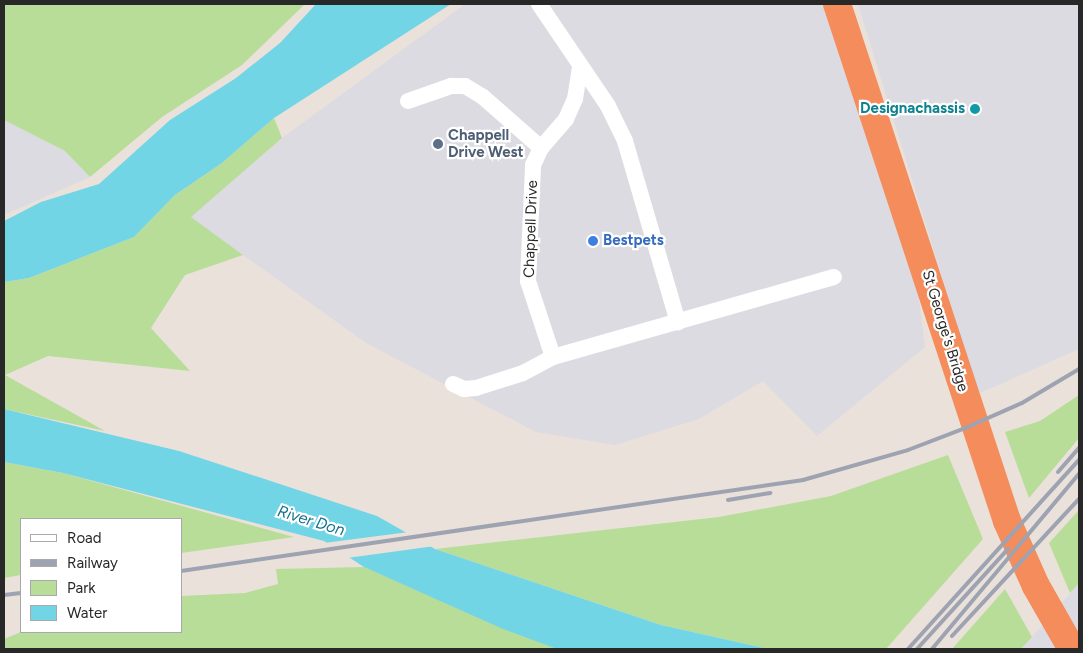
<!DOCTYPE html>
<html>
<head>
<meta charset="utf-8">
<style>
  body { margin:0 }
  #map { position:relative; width:1083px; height:653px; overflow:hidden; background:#eae1da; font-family:Figtree,sans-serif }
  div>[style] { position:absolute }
  .industrial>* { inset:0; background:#dcdbe2 }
  .green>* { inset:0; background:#b8dd99 }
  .water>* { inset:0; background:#72d5e6 }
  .pier>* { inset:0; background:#eae1da }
  .street>* { height:16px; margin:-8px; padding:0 8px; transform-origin:8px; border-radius:8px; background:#fff }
  .highway>* { height:28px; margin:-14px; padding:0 14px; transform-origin:14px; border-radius:14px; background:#f48c5b }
  .rail>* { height:4px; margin:-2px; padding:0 2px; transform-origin:2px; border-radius:2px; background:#9ea3b1 }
  .dots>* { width:14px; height:14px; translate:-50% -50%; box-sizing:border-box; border:2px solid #fff; border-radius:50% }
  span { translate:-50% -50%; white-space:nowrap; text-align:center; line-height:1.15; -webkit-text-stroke:4.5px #fff; paint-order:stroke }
  .culture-label { font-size:15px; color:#0d838f; font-weight:700 }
  .right { translate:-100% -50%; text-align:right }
  .service-label { font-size:15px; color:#4e5e75; font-weight:700 }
  .left { translate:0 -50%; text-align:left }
  .street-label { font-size:15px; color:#282828 }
  .shop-label { font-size:15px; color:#366cbe; font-weight:700 }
  .water-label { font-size:16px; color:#15738f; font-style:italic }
  .frame { position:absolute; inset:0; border:5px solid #282828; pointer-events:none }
  .legend { position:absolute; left:20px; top:518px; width:162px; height:115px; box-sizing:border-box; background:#fff; border:1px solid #a9a9a9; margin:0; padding:6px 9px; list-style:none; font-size:15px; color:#282828 }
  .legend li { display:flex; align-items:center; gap:10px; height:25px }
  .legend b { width:25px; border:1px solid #a9a9a9 }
</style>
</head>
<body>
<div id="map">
  <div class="industrial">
    <i style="clip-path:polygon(465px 4px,837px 4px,908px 215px,925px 347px,817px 436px,763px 381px,699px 419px,615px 445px,536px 432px,366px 343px,190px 217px,282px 138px)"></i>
    <i style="clip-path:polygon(858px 4px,1079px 4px,1079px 349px,978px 394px)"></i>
    <i style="clip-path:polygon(4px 120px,65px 151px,90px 177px,4px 215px)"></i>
    <i style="clip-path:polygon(1079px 583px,1079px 649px,1021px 649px,1032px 637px)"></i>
  </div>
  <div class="green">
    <i style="clip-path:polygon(4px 4px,305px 4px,242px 65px,162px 117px,90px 177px,65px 151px,4px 120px)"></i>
    <i style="clip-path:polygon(274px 118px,282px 138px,191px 217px,243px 255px,185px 275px,151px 328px,190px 371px,48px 356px,5px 375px,105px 431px,4px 409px,4px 282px,29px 278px,134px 237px,175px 195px,222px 163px)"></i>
    <i style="clip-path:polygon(1079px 395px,1079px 438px,1029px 498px,1005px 432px,1040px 421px)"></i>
    <i style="clip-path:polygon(948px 455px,983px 539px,886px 649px,768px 649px,661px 625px,435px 549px,719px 517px,831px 496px)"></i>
    <i style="clip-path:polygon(4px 462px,63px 473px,294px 537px,181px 553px,181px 519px,21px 519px,21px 575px,4px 578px)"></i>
    <i style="clip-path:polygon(1079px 510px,1079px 583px,1070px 593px,1049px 543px)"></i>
    <i style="clip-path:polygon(364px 567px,557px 649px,4px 649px,4px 639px,21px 632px,181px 632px,181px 596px,245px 593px,278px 584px,276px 569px)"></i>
    <i style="clip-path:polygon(1005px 589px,1032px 637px,1021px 649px,952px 649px)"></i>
  </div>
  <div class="water">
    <i style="clip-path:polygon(316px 4px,451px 4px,274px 118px,222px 163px,175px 195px,134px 237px,29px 278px,4px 282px,4px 221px,41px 202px,99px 184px,170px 120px,236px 78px,280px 43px)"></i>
    <i style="clip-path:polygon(4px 409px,179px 451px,377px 516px,435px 549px,661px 625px,768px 649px,557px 649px,503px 629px,364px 567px,324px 541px,63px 473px,4px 462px)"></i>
  </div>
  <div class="pier">
    <i style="clip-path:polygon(409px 532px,435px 546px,347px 558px,324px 543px)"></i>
  </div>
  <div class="street">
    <i style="left:539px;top:4px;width:123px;rotate:55.9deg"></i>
    <i style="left:608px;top:106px;width:39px;rotate:64deg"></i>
    <i style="left:625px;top:141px;width:189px;rotate:73.7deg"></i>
    <i style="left:408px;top:101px;width:46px;rotate:-19.2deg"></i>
    <i style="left:451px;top:86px;width:14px"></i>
    <i style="left:465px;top:86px;width:21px;rotate:31deg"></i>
    <i style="left:483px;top:97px;width:77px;rotate:41.3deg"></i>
    <i style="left:553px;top:357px;width:80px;rotate:-108.2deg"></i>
    <i style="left:528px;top:281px;width:116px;rotate:-87.5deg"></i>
    <i style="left:533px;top:165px;width:19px;rotate:-65deg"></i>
    <i style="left:541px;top:148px;width:38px;rotate:-49deg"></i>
    <i style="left:566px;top:119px;width:22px;rotate:-66deg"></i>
    <i style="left:575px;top:99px;width:31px;rotate:-81deg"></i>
    <i style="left:453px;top:384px;width:12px;rotate:24deg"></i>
    <i style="left:464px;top:389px;width:12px;rotate:-5deg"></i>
    <i style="left:476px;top:388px;width:49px;rotate:-17.7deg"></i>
    <i style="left:523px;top:373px;width:34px;rotate:-28deg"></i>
    <i style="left:553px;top:357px;width:292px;rotate:-15.9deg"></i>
  </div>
  <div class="highway">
    <i style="left:837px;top:4px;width:544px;rotate:71.8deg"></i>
    <i style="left:1007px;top:521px;width:71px;rotate:66deg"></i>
    <i style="left:1036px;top:586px;width:73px;rotate:60.3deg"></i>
  </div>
  <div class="rail">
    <i style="left:1058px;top:472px;width:32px;rotate:-49deg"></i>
    <i style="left:728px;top:500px;width:43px;rotate:-9.5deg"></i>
    <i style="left:181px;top:571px;width:629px;rotate:-8.32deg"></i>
    <i style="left:803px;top:480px;width:109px;rotate:-15.9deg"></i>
    <i style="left:908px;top:450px;width:59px;rotate:-20.9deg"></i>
    <i style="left:963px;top:429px;width:64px;rotate:-23.8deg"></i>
    <i style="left:1022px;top:403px;width:66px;rotate:-30.8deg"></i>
    <i style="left:4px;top:595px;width:17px;rotate:-7deg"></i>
    <i style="left:952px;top:636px;width:187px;rotate:-47.2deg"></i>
    <i style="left:908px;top:649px;width:255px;rotate:-47.9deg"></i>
    <i style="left:917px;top:649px;width:135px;rotate:-47.7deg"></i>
    <i style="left:932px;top:649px;width:229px;rotate:-50deg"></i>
  </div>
  <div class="dots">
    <i style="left:975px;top:109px;background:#0f9aa8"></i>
    <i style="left:438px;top:144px;background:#5c6f8a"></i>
    <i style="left:593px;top:241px;background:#3f7fe0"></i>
  </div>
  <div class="culture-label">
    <span class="right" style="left:965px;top:109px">Designachassis</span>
  </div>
  <div class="service-label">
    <span class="left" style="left:448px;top:144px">Chappell<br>Drive West</span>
  </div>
  <div class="street-label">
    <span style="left:531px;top:229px;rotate:-88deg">Chappell Drive</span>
    <span style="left:945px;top:331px;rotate:73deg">St George's Bridge</span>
  </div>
  <div class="shop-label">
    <span class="left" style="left:603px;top:241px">Bestpets</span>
  </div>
  <div class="water-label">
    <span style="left:311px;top:521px;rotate:17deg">River Don</span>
  </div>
  <div class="frame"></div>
  <ul class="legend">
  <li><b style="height:6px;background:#fff"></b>Road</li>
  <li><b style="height:6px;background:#9ea3b1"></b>Railway</li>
  <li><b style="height:14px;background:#b8dd99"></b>Park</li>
  <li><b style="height:14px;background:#72d5e6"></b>Water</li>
  </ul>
</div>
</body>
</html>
